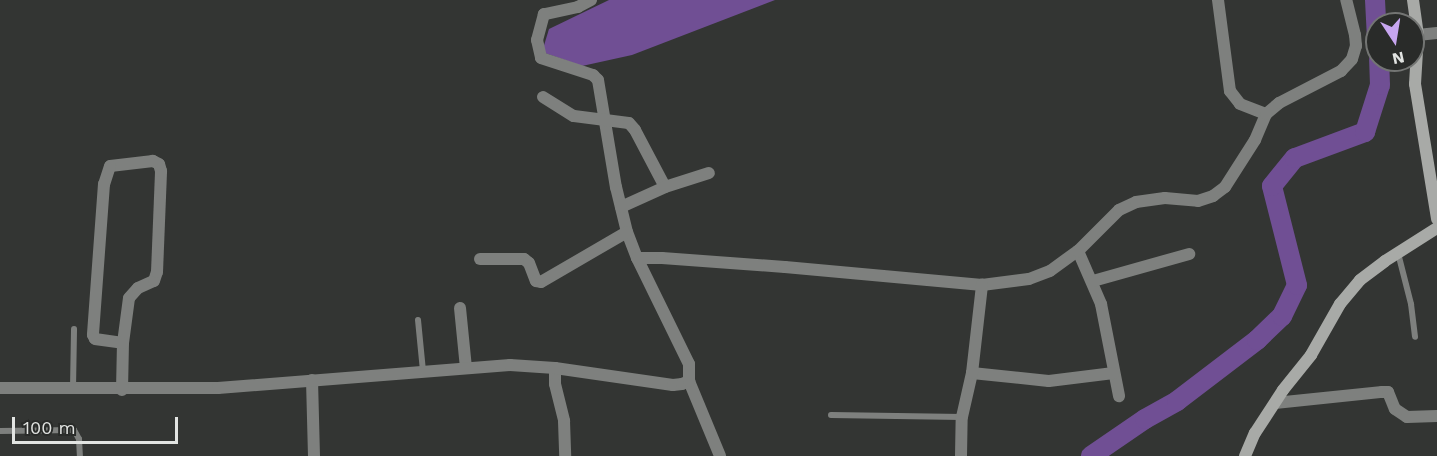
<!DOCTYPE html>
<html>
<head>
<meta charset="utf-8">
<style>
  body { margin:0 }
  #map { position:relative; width:1437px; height:456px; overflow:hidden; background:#333533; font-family:"Work Sans",sans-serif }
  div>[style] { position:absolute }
  .water>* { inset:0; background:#704f94 }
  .river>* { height:20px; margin:-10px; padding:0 10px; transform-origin:10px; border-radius:10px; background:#704f94 }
  .lane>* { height:6px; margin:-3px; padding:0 3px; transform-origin:3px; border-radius:3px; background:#7e807e }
  .street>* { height:12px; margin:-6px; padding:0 6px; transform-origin:6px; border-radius:6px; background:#7e807e }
  .secondary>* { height:12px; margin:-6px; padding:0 6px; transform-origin:6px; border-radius:6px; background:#a8aaa7 }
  span { translate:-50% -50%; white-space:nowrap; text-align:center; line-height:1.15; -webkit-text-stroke:4.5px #292b29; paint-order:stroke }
  .north { position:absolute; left:1365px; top:12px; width:60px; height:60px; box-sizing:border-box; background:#292b29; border:2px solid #737573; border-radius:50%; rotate:168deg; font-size:16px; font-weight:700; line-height:24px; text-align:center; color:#e2e4e2 }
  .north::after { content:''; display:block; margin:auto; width:21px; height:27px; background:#c7a6f0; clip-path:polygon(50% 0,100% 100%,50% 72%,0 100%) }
  .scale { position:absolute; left:12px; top:417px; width:166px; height:27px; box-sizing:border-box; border:3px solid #e2e4e2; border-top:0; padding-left:8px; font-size:18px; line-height:21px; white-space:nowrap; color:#e2e4e2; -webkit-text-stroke:4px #292b29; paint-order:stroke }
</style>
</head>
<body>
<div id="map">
  <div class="water">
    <i style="clip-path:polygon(609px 0,775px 0,632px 55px,582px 66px,542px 52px,549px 29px)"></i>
  </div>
  <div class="river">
    <i style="left:1375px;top:0;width:33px;rotate:87deg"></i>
    <i style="left:1091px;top:456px;width:65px;rotate:-34.4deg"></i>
    <i style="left:1145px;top:419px;width:37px;rotate:-29deg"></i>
    <i style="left:1177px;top:401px;width:101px;rotate:-37.3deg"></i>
    <i style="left:1257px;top:340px;width:35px;rotate:-44deg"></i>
    <i style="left:1282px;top:316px;width:34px;rotate:-64deg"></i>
    <i style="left:1297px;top:285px;width:102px;rotate:-104.2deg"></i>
    <i style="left:1272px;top:186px;width:36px;rotate:-51deg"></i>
    <i style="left:1295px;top:158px;width:75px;rotate:-20.4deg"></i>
    <i style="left:1365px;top:132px;width:49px;rotate:-72.3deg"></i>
    <i style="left:1380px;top:85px;width:25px;rotate:-92deg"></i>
  </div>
  <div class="lane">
    <i style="left:1398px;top:253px;width:53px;rotate:75.7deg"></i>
    <i style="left:1411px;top:304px;width:33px;rotate:83deg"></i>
    <i style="left:418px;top:320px;width:51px;rotate:84.4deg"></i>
    <i style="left:73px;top:388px;width:59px;rotate:-89deg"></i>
    <i style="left:831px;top:415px;width:131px;rotate:0.9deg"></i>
    <i style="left:0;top:431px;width:74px;rotate:-0.8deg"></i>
    <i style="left:74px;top:430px;width:10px;rotate:61deg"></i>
    <i style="left:79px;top:439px;width:17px;rotate:87deg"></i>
  </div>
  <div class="street">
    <i style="left:591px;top:0;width:15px;rotate:152deg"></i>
    <i style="left:578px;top:7px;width:35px;rotate:168deg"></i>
    <i style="left:544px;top:14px;width:27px;rotate:105deg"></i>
    <i style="left:537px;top:40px;width:18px;rotate:77deg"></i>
    <i style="left:541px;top:58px;width:55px;rotate:18.1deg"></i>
    <i style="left:593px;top:75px;width:7px;rotate:45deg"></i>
    <i style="left:598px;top:80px;width:109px;rotate:80.5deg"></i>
    <i style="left:616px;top:187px;width:46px;rotate:76.3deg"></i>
    <i style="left:627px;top:232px;width:28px;rotate:69deg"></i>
    <i style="left:1218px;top:0;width:92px;rotate:82.5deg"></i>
    <i style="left:1230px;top:91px;width:16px;rotate:52deg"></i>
    <i style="left:1240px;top:104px;width:28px;rotate:21deg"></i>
    <i style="left:1418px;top:35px;width:19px;rotate:-6deg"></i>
    <i style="left:543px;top:97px;width:36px;rotate:32deg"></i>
    <i style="left:574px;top:116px;width:55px;rotate:7.3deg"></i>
    <i style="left:629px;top:123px;width:9px;rotate:49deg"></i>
    <i style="left:635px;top:130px;width:64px;rotate:62.2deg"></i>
    <i style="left:621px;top:207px;width:48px;rotate:-24.4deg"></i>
    <i style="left:665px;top:187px;width:46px;rotate:-17.7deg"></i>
    <i style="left:1078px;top:251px;width:58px;rotate:66.5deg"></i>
    <i style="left:1101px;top:304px;width:94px;rotate:78.9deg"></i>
    <i style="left:480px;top:259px;width:44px"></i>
    <i style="left:524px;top:259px;width:6px;rotate:39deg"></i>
    <i style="left:529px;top:263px;width:19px;rotate:69deg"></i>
    <i style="left:536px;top:281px;width:5px;rotate:11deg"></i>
    <i style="left:541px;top:282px;width:99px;rotate:-30.2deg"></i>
    <i style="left:1093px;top:281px;width:100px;rotate:-15.7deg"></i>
    <i style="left:460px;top:308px;width:60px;rotate:84.3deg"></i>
    <i style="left:555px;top:368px;width:16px;rotate:90deg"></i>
    <i style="left:555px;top:384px;width:38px;rotate:76deg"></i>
    <i style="left:564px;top:421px;width:35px;rotate:88deg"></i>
    <i style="left:972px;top:373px;width:77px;rotate:5.9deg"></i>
    <i style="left:1049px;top:381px;width:65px;rotate:-7deg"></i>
    <i style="left:312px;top:380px;width:76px;rotate:88.5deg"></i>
    <i style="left:689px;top:381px;width:81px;rotate:67.5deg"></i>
    <i style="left:0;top:388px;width:218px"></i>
    <i style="left:218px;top:388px;width:293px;rotate:-4.5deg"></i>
    <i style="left:510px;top:365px;width:45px;rotate:3.8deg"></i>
    <i style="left:555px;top:368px;width:119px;rotate:8.2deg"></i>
    <i style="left:673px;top:385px;width:9px;rotate:-6deg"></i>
    <i style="left:682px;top:384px;width:8px;rotate:-23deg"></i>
    <i style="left:689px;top:381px;width:17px;rotate:-90deg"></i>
    <i style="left:689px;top:364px;width:118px;rotate:-116.1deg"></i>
    <i style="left:637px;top:258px;width:25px"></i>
    <i style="left:662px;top:258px;width:123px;rotate:4.2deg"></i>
    <i style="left:785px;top:267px;width:198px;rotate:5.2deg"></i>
    <i style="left:982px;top:285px;width:47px;rotate:-7.3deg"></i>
    <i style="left:1029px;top:279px;width:22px;rotate:-21deg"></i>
    <i style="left:1050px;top:271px;width:34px;rotate:-36deg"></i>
    <i style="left:1078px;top:251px;width:58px;rotate:-45deg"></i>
    <i style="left:1119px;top:210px;width:19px;rotate:-25deg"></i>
    <i style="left:1136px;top:202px;width:29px;rotate:-8deg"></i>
    <i style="left:1165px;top:198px;width:33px;rotate:5deg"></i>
    <i style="left:1198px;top:201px;width:16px;rotate:-18deg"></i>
    <i style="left:1213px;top:196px;width:15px;rotate:-37deg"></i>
    <i style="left:1225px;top:187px;width:56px;rotate:-57.4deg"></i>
    <i style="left:1255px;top:140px;width:28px;rotate:-67deg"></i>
    <i style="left:1266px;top:114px;width:17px;rotate:-40deg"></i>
    <i style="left:1279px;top:103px;width:70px;rotate:-27.3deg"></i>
    <i style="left:1341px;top:71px;width:16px;rotate:-47deg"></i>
    <i style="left:1352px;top:59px;width:14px;rotate:-73deg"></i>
    <i style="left:1356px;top:46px;width:11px;rotate:-95deg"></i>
    <i style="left:1355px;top:35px;width:36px;rotate:-104deg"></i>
    <i style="left:122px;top:390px;width:47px;rotate:-88.8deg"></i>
    <i style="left:123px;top:343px;width:45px;rotate:-82.4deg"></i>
    <i style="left:129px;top:298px;width:13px;rotate:-48deg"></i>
    <i style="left:138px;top:288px;width:17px;rotate:-24deg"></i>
    <i style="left:154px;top:281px;width:9px;rotate:-72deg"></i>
    <i style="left:157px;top:272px;width:101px;rotate:-87.7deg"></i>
    <i style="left:161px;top:171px;width:7px;rotate:-106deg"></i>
    <i style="left:159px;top:164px;width:7px;rotate:-153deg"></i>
    <i style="left:153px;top:161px;width:43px;rotate:173.4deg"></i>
    <i style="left:110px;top:166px;width:19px;rotate:108deg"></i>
    <i style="left:104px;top:184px;width:151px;rotate:94.2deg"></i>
    <i style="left:93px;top:335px;width:4px;rotate:63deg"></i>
    <i style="left:95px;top:339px;width:28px;rotate:8deg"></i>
    <i style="left:1275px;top:403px;width:108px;rotate:-5.9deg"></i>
    <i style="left:1382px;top:392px;width:6px"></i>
    <i style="left:1388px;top:392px;width:18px;rotate:68deg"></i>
    <i style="left:1395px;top:409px;width:14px;rotate:34deg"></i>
    <i style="left:1407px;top:417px;width:30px;rotate:-2deg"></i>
    <i style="left:961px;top:456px;width:39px;rotate:-89deg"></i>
    <i style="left:962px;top:417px;width:45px;rotate:-77.2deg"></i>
    <i style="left:972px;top:373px;width:89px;rotate:-83.5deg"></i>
  </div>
  <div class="secondary">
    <i style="left:1413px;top:0;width:35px;rotate:82deg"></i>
    <i style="left:1418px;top:35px;width:49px;rotate:93.5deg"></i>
    <i style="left:1415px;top:84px;width:137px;rotate:80.7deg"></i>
    <i style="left:1245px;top:456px;width:25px;rotate:-67deg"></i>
    <i style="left:1255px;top:433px;width:51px;rotate:-56.9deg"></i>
    <i style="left:1283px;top:390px;width:45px;rotate:-51.3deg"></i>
    <i style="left:1311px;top:355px;width:59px;rotate:-60.4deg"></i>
    <i style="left:1340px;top:304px;width:31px;rotate:-50deg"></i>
    <i style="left:1360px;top:280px;width:31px;rotate:-37deg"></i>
    <i style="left:1385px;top:261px;width:62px;rotate:-32.4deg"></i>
  </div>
  <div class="north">N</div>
  <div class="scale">100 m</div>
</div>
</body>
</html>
